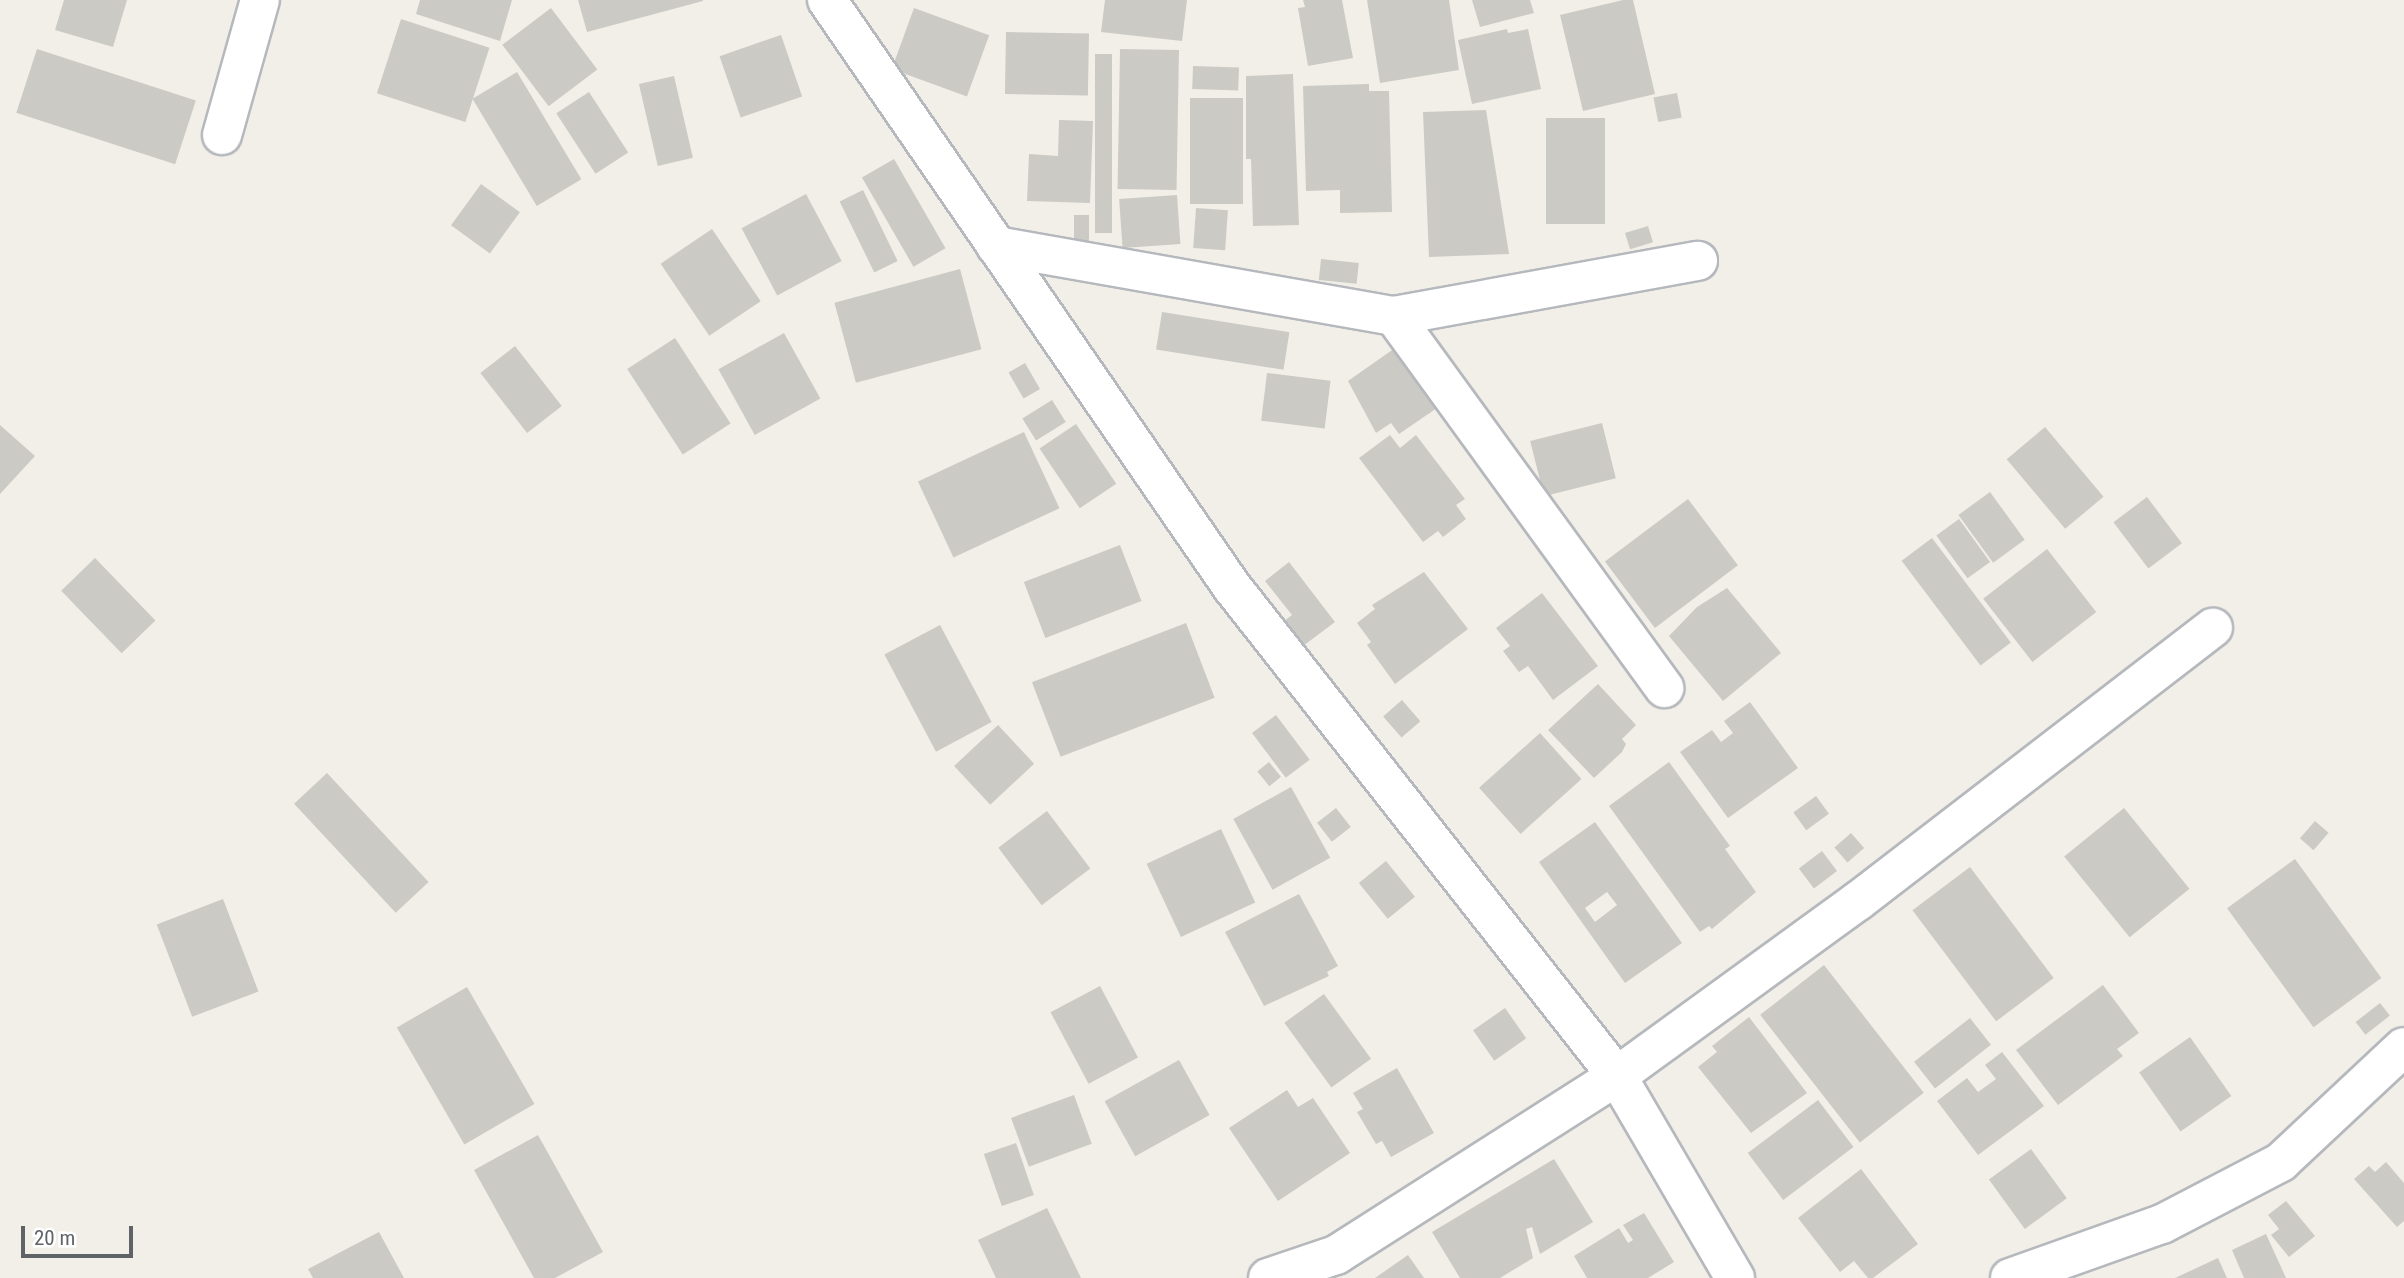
<!DOCTYPE html>
<html>
<head>
<meta charset="utf-8">
<style>
  body { margin:0 }
  #map { position:relative; width:2404px; height:1278px; overflow:hidden; background:#f1efe8; font-family:"Roboto Condensed",sans-serif }
  div>[style] { position:absolute }
  .building>* { inset:0; background:#cccac5; transform-origin:0 0 }
  .roads { filter:drop-shadow(2px 0 #b5b8bc) drop-shadow(-2px 0 #b5b8bc) drop-shadow(0 2px #b5b8bc) drop-shadow(0 -2px #b5b8bc) }
  .minor>* { height:38px; margin:-19px; padding:0 19px; transform-origin:19px; border-radius:19px; background:#fff }
  span { translate:-50% -50%; white-space:nowrap; text-align:center; line-height:1.15; -webkit-text-stroke:5px #fff; paint-order:stroke }
  .scale { position:absolute; left:21px; top:1226px; width:112px; height:32px; box-sizing:border-box; border:4px solid #5f6368; border-top:0; padding-left:9px; font-size:21px; line-height:24px; white-space:nowrap; color:#5f6368; -webkit-text-stroke:5px #fff; paint-order:stroke }
</style>
</head>
<body>
<div id="map">
  <div class="building">
    <i style="clip-path:polygon(64px 0,127px 0,113px 47px,55px 30px)"></i>
    <i style="clip-path:polygon(420px 0,512px 0,500px 41px,416px 14px)"></i>
    <i style="clip-path:polygon(578px 0,703px 0,703px 1px,587px 32px)"></i>
    <i style="clip-path:polygon(1105px 0,1187px 0,1182px 41px,1101px 32px)"></i>
    <i style="clip-path:polygon(1303px 0,1342px 0,1353px 58px,1308px 66px,1298px 8px,1305px 7px)"></i>
    <i style="clip-path:polygon(1367px 0,1449px 0,1459px 70px,1380px 83px)"></i>
    <i style="clip-path:polygon(1472px 0,1530px 0,1534px 13px,1480px 27px)"></i>
    <i style="clip-path:polygon(1623px 0,1633px 0,1655px 94px,1583px 111px,1560px 15px)"></i>
    <i style="left:551px;top:8px;width:77px;height:61px;rotate:53deg"></i>
    <i style="left:914px;top:8px;width:80px;height:65px;rotate:20deg"></i>
    <i style="left:401px;top:19px;width:93px;height:78px;rotate:18deg"></i>
    <i style="clip-path:polygon(1507px 29px,1508px 33px,1528px 29px,1541px 89px,1472px 104px,1458px 40px)"></i>
    <i style="left:1006px;top:32px;width:83px;height:62px;rotate:1deg"></i>
    <i style="left:781px;top:35px;width:65px;height:65px;rotate:71deg"></i>
    <i style="left:37px;top:49px;width:167px;height:67px;rotate:18deg"></i>
    <i style="left:1120px;top:49px;width:59px;height:140px;rotate:1deg"></i>
    <i style="left:1095px;top:54px;width:17px;height:179px"></i>
    <i style="left:1193px;top:66px;width:46px;height:23px;rotate:2deg"></i>
    <i style="left:517px;top:72px;width:125px;height:52px;rotate:59deg"></i>
    <i style="clip-path:polygon(1293px 74px,1299px 225px,1253px 226px,1251px 159px,1246px 159px,1246px 76px)"></i>
    <i style="left:674px;top:76px;width:84px;height:36px;rotate:77deg"></i>
    <i style="clip-path:polygon(1369px 84px,1369px 91px,1389px 91px,1392px 212px,1340px 213px,1340px 190px,1306px 191px,1303px 86px)"></i>
    <i style="left:589px;top:92px;width:72px;height:39px;rotate:57deg"></i>
    <i style="left:1677px;top:93px;width:25px;height:24px;rotate:79deg"></i>
    <i style="left:1243px;top:98px;width:106px;height:53px;rotate:90deg"></i>
    <i style="clip-path:polygon(1486px 110px,1509px 254px,1429px 257px,1423px 112px)"></i>
    <i style="left:1546px;top:118px;width:59px;height:106px"></i>
    <i style="clip-path:polygon(1059px 120px,1093px 121px,1090px 203px,1027px 201px,1029px 154px,1058px 156px)"></i>
    <i style="left:894px;top:159px;width:103px;height:37px;rotate:60deg"></i>
    <i style="left:481px;top:184px;width:48px;height:51px;rotate:36deg"></i>
    <i style="left:863px;top:190px;width:79px;height:26px;rotate:64deg"></i>
    <i style="left:806px;top:194px;width:76px;height:73px;rotate:62deg"></i>
    <i style="left:1177px;top:195px;width:49px;height:58px;rotate:86deg"></i>
    <i style="left:1196px;top:208px;width:32px;height:40px;rotate:4deg"></i>
    <i style="left:1074px;top:215px;width:15px;height:29px"></i>
    <i style="left:1648px;top:226px;width:17px;height:24px;rotate:73deg"></i>
    <i style="left:712px;top:229px;width:87px;height:62px;rotate:56deg"></i>
    <i style="left:1321px;top:259px;width:38px;height:21px;rotate:6deg"></i>
    <i style="left:960px;top:269px;width:83px;height:130px;rotate:75deg"></i>
    <i style="left:1162px;top:312px;width:129px;height:38px;rotate:9deg"></i>
    <i style="left:784px;top:333px;width:75px;height:75px;rotate:61deg"></i>
    <i style="left:675px;top:338px;width:102px;height:57px;rotate:57deg"></i>
    <i style="left:515px;top:346px;width:76px;height:44px;rotate:52deg"></i>
    <i style="clip-path:polygon(1395px 348px,1437px 408px,1399px 434px,1391px 423px,1376px 433px,1348px 381px)"></i>
    <i style="left:1025px;top:363px;width:30px;height:19px;rotate:60deg"></i>
    <i style="left:1267px;top:373px;width:64px;height:48px;rotate:7deg"></i>
    <i style="left:1052px;top:400px;width:26px;height:35px;rotate:58deg"></i>
    <i style="left:1602px;top:423px;width:57px;height:74px;rotate:76deg"></i>
    <i style="left:1076px;top:424px;width:72px;height:44px;rotate:56deg"></i>
    <i style="clip-path:polygon(0 425px,35px 456px,0 494px)"></i>
    <i style="left:2045px;top:427px;width:91px;height:50px;rotate:50deg"></i>
    <i style="left:1024px;top:432px;width:84px;height:117px;rotate:65deg"></i>
    <i style="clip-path:polygon(1390px 435px,1400px 448px,1416px 435px,1465px 499px,1456px 505px,1466px 519px,1443px 537px,1438px 531px,1423px 542px,1359px 458px)"></i>
    <i style="left:1990px;top:492px;width:59px;height:39px;rotate:54deg"></i>
    <i style="left:2147px;top:497px;width:58px;height:42px;rotate:53deg"></i>
    <i style="left:1688px;top:499px;width:83px;height:104px;rotate:53deg"></i>
    <i style="left:1959px;top:519px;width:53px;height:28px;rotate:54deg"></i>
    <i style="left:1932px;top:538px;width:131px;height:38px;rotate:53deg"></i>
    <i style="left:1120px;top:545px;width:60px;height:103px;rotate:69deg"></i>
    <i style="left:2047px;top:549px;width:80px;height:81px;rotate:52deg"></i>
    <i style="left:95px;top:558px;width:87px;height:47px;rotate:46deg"></i>
    <i style="clip-path:polygon(1289px 562px,1335px 622px,1303px 646px,1284px 621px,1292px 615px,1265px 581px)"></i>
    <i style="clip-path:polygon(1424px 572px,1468px 629px,1395px 684px,1367px 645px,1371px 642px,1357px 623px,1375px 609px,1372px 605px)"></i>
    <i style="clip-path:polygon(1727px 588px,1781px 653px,1723px 701px,1669px 636px,1697px 607px)"></i>
    <i style="clip-path:polygon(1542px 593px,1598px 666px,1553px 700px,1528px 666px,1519px 672px,1503px 651px,1510px 646px,1496px 628px)"></i>
    <i style="left:1186px;top:623px;width:80px;height:165px;rotate:69deg"></i>
    <i style="left:940px;top:625px;width:110px;height:63px;rotate:62deg"></i>
    <i style="clip-path:polygon(1598px 684px,1636px 725px,1622px 739px,1626px 744px,1622px 752px,1594px 778px,1548px 730px)"></i>
    <i style="left:1402px;top:700px;width:28px;height:25px;rotate:49deg"></i>
    <i style="clip-path:polygon(1750px 702px,1798px 768px,1728px 818px,1680px 752px,1712px 730px,1721px 742px,1733px 733px,1724px 721px)"></i>
    <i style="left:1276px;top:715px;width:56px;height:30px;rotate:53deg"></i>
    <i style="left:998px;top:725px;width:53px;height:60px;rotate:47deg"></i>
    <i style="left:1540px;top:733px;width:62px;height:82px;rotate:48deg"></i>
    <i style="left:1269px;top:762px;width:19px;height:15px;rotate:51deg"></i>
    <i style="clip-path:polygon(1669px 762px,1730px 846px,1725px 849px,1756px 892px,1712px 929px,1709px 926px,1700px 932px,1609px 806px)"></i>
    <i style="left:327px;top:773px;width:149px;height:45px;rotate:47deg"></i>
    <i style="left:1291px;top:787px;width:81px;height:66px;rotate:61deg"></i>
    <i style="left:1816px;top:796px;width:22px;height:28px;rotate:54deg"></i>
    <i style="left:1336px;top:808px;width:24px;height:24px;rotate:52deg"></i>
    <i style="left:2124px;top:808px;width:104px;height:77px;rotate:51deg"></i>
    <i style="left:1047px;top:811px;width:72px;height:61px;rotate:53deg"></i>
    <i style="left:2315px;top:821px;width:18px;height:23px;rotate:41deg"></i>
    <i style="clip-path:polygon(evenodd,1595px 822px,1682px 943px,1625px 983px,1539px 862px,1595px 822px,1607px 892px,1617px 905px,1595px 922px,1585px 908px,1607px 892px)"></i>
    <i style="left:1221px;top:829px;width:81px;height:82px;rotate:65deg"></i>
    <i style="left:1851px;top:833px;width:20px;height:22px;rotate:49deg"></i>
    <i style="left:1822px;top:851px;width:25px;height:29px;rotate:53deg"></i>
    <i style="left:2295px;top:859px;width:147px;height:84px;rotate:54deg"></i>
    <i style="left:1386px;top:861px;width:46px;height:35px;rotate:51deg"></i>
    <i style="left:1970px;top:867px;width:139px;height:72px;rotate:53deg"></i>
    <i style="clip-path:polygon(1299px 894px,1338px 966px,1327px 972px,1329px 976px,1264px 1006px,1225px 932px)"></i>
    <i style="left:223px;top:899px;width:99px;height:71px;rotate:69deg"></i>
    <i style="left:1824px;top:965px;width:162px;height:81px;rotate:52deg"></i>
    <i style="clip-path:polygon(2103px 985px,2139px 1033px,2117px 1049px,2123px 1056px,2058px 1105px,2016px 1050px)"></i>
    <i style="left:1100px;top:986px;width:81px;height:56px;rotate:62deg"></i>
    <i style="left:467px;top:987px;width:135px;height:81px;rotate:60deg"></i>
    <i style="left:1324px;top:994px;width:80px;height:49px;rotate:54deg"></i>
    <i style="left:2380px;top:1003px;width:16px;height:31px;rotate:52deg"></i>
    <i style="left:1505px;top:1008px;width:37px;height:39px;rotate:55deg"></i>
    <i style="clip-path:polygon(1749px 1017px,1807px 1093px,1751px 1133px,1698px 1067px,1717px 1052px,1712px 1046px)"></i>
    <i style="left:1970px;top:1018px;width:34px;height:71px;rotate:52deg"></i>
    <i style="left:2190px;top:1037px;width:72px;height:62px;rotate:55deg"></i>
    <i style="clip-path:polygon(2002px 1052px,2044px 1106px,1978px 1155px,1937px 1101px,1967px 1078px,1978px 1092px,1996px 1079px,1985px 1065px)"></i>
    <i style="left:1179px;top:1060px;width:63px;height:85px;rotate:61deg"></i>
    <i style="clip-path:polygon(1397px 1068px,1434px 1133px,1391px 1157px,1382px 1141px,1376px 1144px,1357px 1112px,1363px 1109px,1353px 1093px)"></i>
    <i style="clip-path:polygon(1287px 1090px,1298px 1107px,1313px 1098px,1350px 1153px,1278px 1201px,1229px 1128px)"></i>
    <i style="left:1074px;top:1095px;width:52px;height:67px;rotate:70deg"></i>
    <i style="left:1818px;top:1100px;width:59px;height:88px;rotate:53deg"></i>
    <i style="clip-path:polygon(538px 1135px,603px 1252px,555px 1278px,534px 1278px,474px 1170px)"></i>
    <i style="left:1016px;top:1143px;width:55px;height:34px;rotate:71deg"></i>
    <i style="left:2031px;top:1149px;width:61px;height:52px;rotate:54deg"></i>
    <i style="clip-path:polygon(1554px 1159px,1593px 1222px,1540px 1254px,1532px 1227px,1526px 1229px,1533px 1258px,1500px 1278px,1460px 1278px,1432px 1232px)"></i>
    <i style="clip-path:polygon(2386px 1162px,2404px 1183px,2404px 1221px,2397px 1227px,2354px 1179px,2369px 1166px,2375px 1172px)"></i>
    <i style="clip-path:polygon(1861px 1169px,1918px 1244px,1873px 1278px,1868px 1278px,1854px 1261px,1840px 1272px,1798px 1218px)"></i>
    <i style="clip-path:polygon(2286px 1201px,2315px 1236px,2289px 1257px,2271px 1235px,2279px 1229px,2268px 1215px)"></i>
    <i style="clip-path:polygon(1047px 1208px,1081px 1278px,996px 1278px,978px 1240px)"></i>
    <i style="clip-path:polygon(1644px 1213px,1674px 1262px,1648px 1278px,1587px 1278px,1574px 1256px,1619px 1228px,1628px 1243px,1633px 1240px,1623px 1225px)"></i>
    <i style="clip-path:polygon(379px 1232px,404px 1278px,313px 1278px,308px 1269px)"></i>
    <i style="clip-path:polygon(2266px 1234px,2286px 1278px,2244px 1278px,2232px 1250px)"></i>
    <i style="clip-path:polygon(1408px 1255px,1424px 1278px,1375px 1278px)"></i>
    <i style="clip-path:polygon(2218px 1258px,2227px 1278px,2175px 1278px)"></i>
  </div>
  <div class="roads">
    <div class="minor">
      <i style="left:827px;top:0;width:713px;rotate:55.4deg"></i>
      <i style="left:1232px;top:587px;width:622px;rotate:51.79deg"></i>
      <i style="left:1617px;top:1076px;width:234px;rotate:59.7deg"></i>
      <i style="left:222px;top:135px;width:140px;rotate:-74.3deg"></i>
      <i style="left:996px;top:246px;width:404px;rotate:10deg"></i>
      <i style="left:1394px;top:316px;width:309px;rotate:-10.3deg"></i>
      <i style="left:1394px;top:316px;width:460px;rotate:54deg"></i>
      <i style="left:1268px;top:1278px;width:72px;rotate:-18.7deg"></i>
      <i style="left:1336px;top:1255px;width:333px;rotate:-32.5deg"></i>
      <i style="left:1617px;top:1076px;width:298px;rotate:-36deg"></i>
      <i style="left:1858px;top:901px;width:448px;rotate:-37.6deg"></i>
      <i style="left:2010px;top:1278px;width:161px;rotate:-19.6deg"></i>
      <i style="left:2162px;top:1224px;width:134px;rotate:-27.5deg"></i>
      <i style="left:2281px;top:1162px;width:168px;rotate:-43.1deg"></i>
    </div>
  </div>
  <div class="scale">20 m</div>
</div>
</body>
</html>
